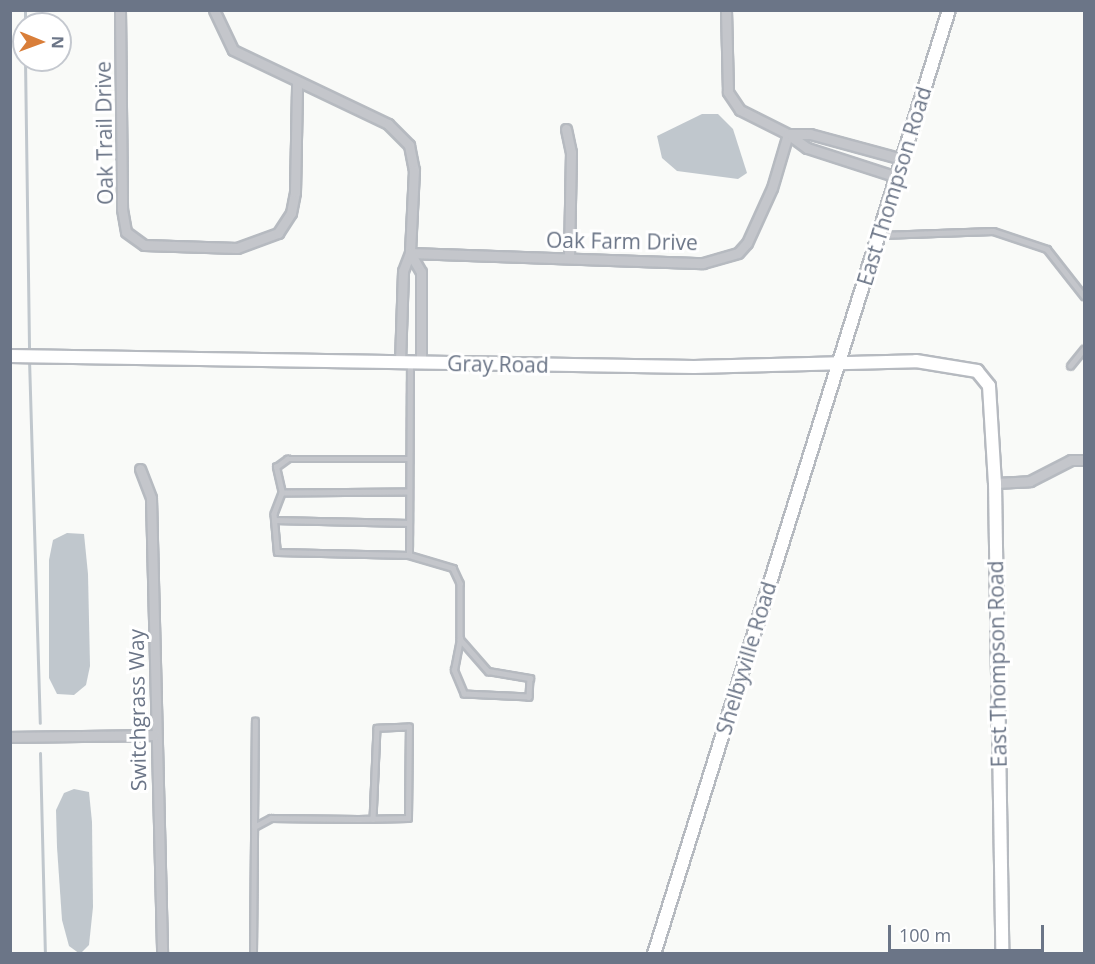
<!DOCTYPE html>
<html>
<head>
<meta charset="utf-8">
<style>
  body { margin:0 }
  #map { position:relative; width:1095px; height:964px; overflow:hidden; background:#f9faf8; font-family:"Open Sans",sans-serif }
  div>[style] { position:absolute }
  .water>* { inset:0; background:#c0c7cd }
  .stream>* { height:3px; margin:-1.5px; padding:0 1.5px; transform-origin:1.5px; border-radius:1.5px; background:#c0c7cd }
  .roads { filter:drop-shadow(2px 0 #b6bac0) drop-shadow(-2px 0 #b6bac0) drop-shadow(0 2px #b6bac0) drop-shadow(0 -2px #b6bac0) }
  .lane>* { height:4.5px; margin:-2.25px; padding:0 2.25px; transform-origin:2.25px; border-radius:2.25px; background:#c4c6cb }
  .street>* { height:9px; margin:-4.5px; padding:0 4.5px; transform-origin:4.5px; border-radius:4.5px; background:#c4c6cb }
  .secondary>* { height:12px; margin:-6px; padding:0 6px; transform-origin:6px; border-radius:6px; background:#fff }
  span { translate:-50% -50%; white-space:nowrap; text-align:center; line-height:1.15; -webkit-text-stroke:6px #fff; paint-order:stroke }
  .street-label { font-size:21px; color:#6b7587 }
  .frame { position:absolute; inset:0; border:12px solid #6b7587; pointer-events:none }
  .north { position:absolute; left:12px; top:12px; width:60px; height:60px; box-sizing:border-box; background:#fff; border:2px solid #c4c8cf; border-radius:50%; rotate:91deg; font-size:16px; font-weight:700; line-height:24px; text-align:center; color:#6b7587 }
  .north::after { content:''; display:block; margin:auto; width:21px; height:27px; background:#d97e39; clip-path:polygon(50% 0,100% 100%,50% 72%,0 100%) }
  .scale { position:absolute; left:888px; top:925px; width:156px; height:27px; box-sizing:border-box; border:3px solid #6b7587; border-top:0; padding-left:8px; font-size:18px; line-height:21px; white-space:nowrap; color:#6b7587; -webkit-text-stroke:4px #fff; paint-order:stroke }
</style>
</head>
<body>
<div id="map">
  <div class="water">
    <i style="clip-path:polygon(702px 114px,718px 114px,733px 129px,747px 173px,738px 179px,677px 171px,662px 158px,657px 136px)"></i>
    <i style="clip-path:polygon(67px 533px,84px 534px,88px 574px,90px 666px,86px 685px,74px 695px,57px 694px,49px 678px,49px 560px,53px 540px)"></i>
    <i style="clip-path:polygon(74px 789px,89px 792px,92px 822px,93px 907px,89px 945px,80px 954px,69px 946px,62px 920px,57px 847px,56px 810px,64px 793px)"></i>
  </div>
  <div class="stream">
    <i style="left:25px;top:10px;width:14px;rotate:90deg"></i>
    <i style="left:25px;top:60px;width:292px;rotate:89.2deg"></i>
    <i style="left:29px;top:359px;width:364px;rotate:88.3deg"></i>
    <i style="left:40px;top:753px;width:201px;rotate:88.6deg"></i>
  </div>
  <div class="roads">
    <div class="lane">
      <i style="left:881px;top:235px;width:112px;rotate:-2deg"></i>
      <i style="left:993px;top:231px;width:57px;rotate:18.4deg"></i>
      <i style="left:1047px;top:249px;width:60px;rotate:51.8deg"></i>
      <i style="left:1070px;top:366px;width:22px;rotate:-51deg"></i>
      <i style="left:409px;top:492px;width:127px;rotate:179.5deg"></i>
      <i style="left:282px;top:493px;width:22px;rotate:111deg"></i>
      <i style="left:274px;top:514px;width:38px;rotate:85deg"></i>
      <i style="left:277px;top:552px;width:132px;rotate:1.3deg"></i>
      <i style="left:409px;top:555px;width:46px;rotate:16.5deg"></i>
      <i style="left:453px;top:568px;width:17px;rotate:65deg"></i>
      <i style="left:460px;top:583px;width:56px;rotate:90deg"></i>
      <i style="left:460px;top:639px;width:43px;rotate:48.8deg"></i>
      <i style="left:488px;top:671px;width:43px;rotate:9.5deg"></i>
      <i style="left:530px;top:678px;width:19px;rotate:93deg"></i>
      <i style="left:529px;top:697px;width:65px;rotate:-177.4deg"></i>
      <i style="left:464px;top:694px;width:26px;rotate:-113deg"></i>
      <i style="left:454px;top:670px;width:32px;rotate:-79deg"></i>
      <i style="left:282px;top:493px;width:27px;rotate:-103deg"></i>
      <i style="left:276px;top:467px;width:14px;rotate:-36deg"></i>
      <i style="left:287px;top:459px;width:122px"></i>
      <i style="left:274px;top:520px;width:135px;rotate:1.3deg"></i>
      <i style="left:409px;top:555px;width:190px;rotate:-89.7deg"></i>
      <i style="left:254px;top:827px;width:106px;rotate:-89.5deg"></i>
      <i style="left:253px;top:954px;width:127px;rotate:-89.5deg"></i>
      <i style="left:254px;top:827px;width:19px;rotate:-28deg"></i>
      <i style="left:271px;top:818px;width:87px;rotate:0.7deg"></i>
      <i style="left:358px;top:819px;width:50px;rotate:-1.1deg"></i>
      <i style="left:408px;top:818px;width:91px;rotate:-89.4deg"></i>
      <i style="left:409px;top:727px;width:32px;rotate:178deg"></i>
      <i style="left:377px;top:728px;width:91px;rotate:92.5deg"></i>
    </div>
    <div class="street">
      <i style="left:120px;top:10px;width:199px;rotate:89.4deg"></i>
      <i style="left:122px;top:209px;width:23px;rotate:80deg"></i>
      <i style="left:126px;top:232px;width:22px;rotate:36deg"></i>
      <i style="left:144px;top:245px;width:93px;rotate:1.8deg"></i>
      <i style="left:237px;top:248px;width:44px;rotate:-20.1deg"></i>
      <i style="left:278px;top:233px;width:24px;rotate:-57deg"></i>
      <i style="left:291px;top:213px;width:21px;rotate:-79deg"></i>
      <i style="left:295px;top:192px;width:109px;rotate:-88.9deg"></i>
      <i style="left:214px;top:10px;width:44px;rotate:64.6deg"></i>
      <i style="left:233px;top:50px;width:172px;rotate:25.5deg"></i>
      <i style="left:388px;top:124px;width:30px;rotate:45deg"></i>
      <i style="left:409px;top:145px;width:25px;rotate:79deg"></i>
      <i style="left:414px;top:170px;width:83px;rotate:92.8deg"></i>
      <i style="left:410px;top:253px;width:293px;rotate:2deg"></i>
      <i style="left:703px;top:263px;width:36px;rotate:-16deg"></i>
      <i style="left:738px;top:253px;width:13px;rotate:-48deg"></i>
      <i style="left:747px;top:243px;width:60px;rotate:-65.6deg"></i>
      <i style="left:772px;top:188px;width:56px;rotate:-73.5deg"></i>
      <i style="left:788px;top:134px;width:54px;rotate:-153.4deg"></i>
      <i style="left:740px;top:110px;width:22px;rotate:-124deg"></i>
      <i style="left:728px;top:92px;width:82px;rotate:-91.4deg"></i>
      <i style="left:566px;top:129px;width:24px;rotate:78deg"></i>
      <i style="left:571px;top:152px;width:106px;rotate:91.1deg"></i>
      <i style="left:897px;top:177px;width:95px;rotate:-162.1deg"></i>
      <i style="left:807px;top:148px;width:24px;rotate:-144deg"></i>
      <i style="left:788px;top:134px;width:22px"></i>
      <i style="left:810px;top:134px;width:95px;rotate:15.2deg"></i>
      <i style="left:400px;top:362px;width:91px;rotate:-88.1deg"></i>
      <i style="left:403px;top:271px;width:19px;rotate:-69deg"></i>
      <i style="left:410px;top:253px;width:22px;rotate:60deg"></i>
      <i style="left:421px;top:272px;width:90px;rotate:90deg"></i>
      <i style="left:140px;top:469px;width:31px;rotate:69deg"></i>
      <i style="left:151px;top:498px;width:456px;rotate:88.6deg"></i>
      <i style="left:995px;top:483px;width:35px;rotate:-3deg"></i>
      <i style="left:1030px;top:481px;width:46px;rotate:-27.1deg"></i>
      <i style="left:1071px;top:460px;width:13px"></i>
      <i style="left:10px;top:737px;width:144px;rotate:-0.8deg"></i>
    </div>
    <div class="secondary">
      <i style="left:10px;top:356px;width:684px;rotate:0.92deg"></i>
      <i style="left:694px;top:367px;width:222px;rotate:-1.5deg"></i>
      <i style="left:916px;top:361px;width:62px;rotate:9.3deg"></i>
      <i style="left:977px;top:371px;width:19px;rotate:51deg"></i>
      <i style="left:989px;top:386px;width:97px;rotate:86.5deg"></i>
      <i style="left:995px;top:483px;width:471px;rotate:89.1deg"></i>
      <i style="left:654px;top:954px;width:989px;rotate:-72.65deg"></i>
    </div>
  </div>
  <div class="street-label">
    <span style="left:104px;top:133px;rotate:-91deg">Oak Trail Drive</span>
    <span style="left:894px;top:186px;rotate:-73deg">East Thompson Road</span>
    <span style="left:622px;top:241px;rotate:1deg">Oak Farm Drive</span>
    <span style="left:498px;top:364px;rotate:1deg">Gray Road</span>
    <span style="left:746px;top:658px;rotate:-73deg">Shelbyville Road</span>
    <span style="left:997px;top:664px;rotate:-91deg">East Thompson Road</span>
    <span style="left:137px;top:710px;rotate:-91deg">Switchgrass Way</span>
  </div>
  <div class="frame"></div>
  <div class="north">N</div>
  <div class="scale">100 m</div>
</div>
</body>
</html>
